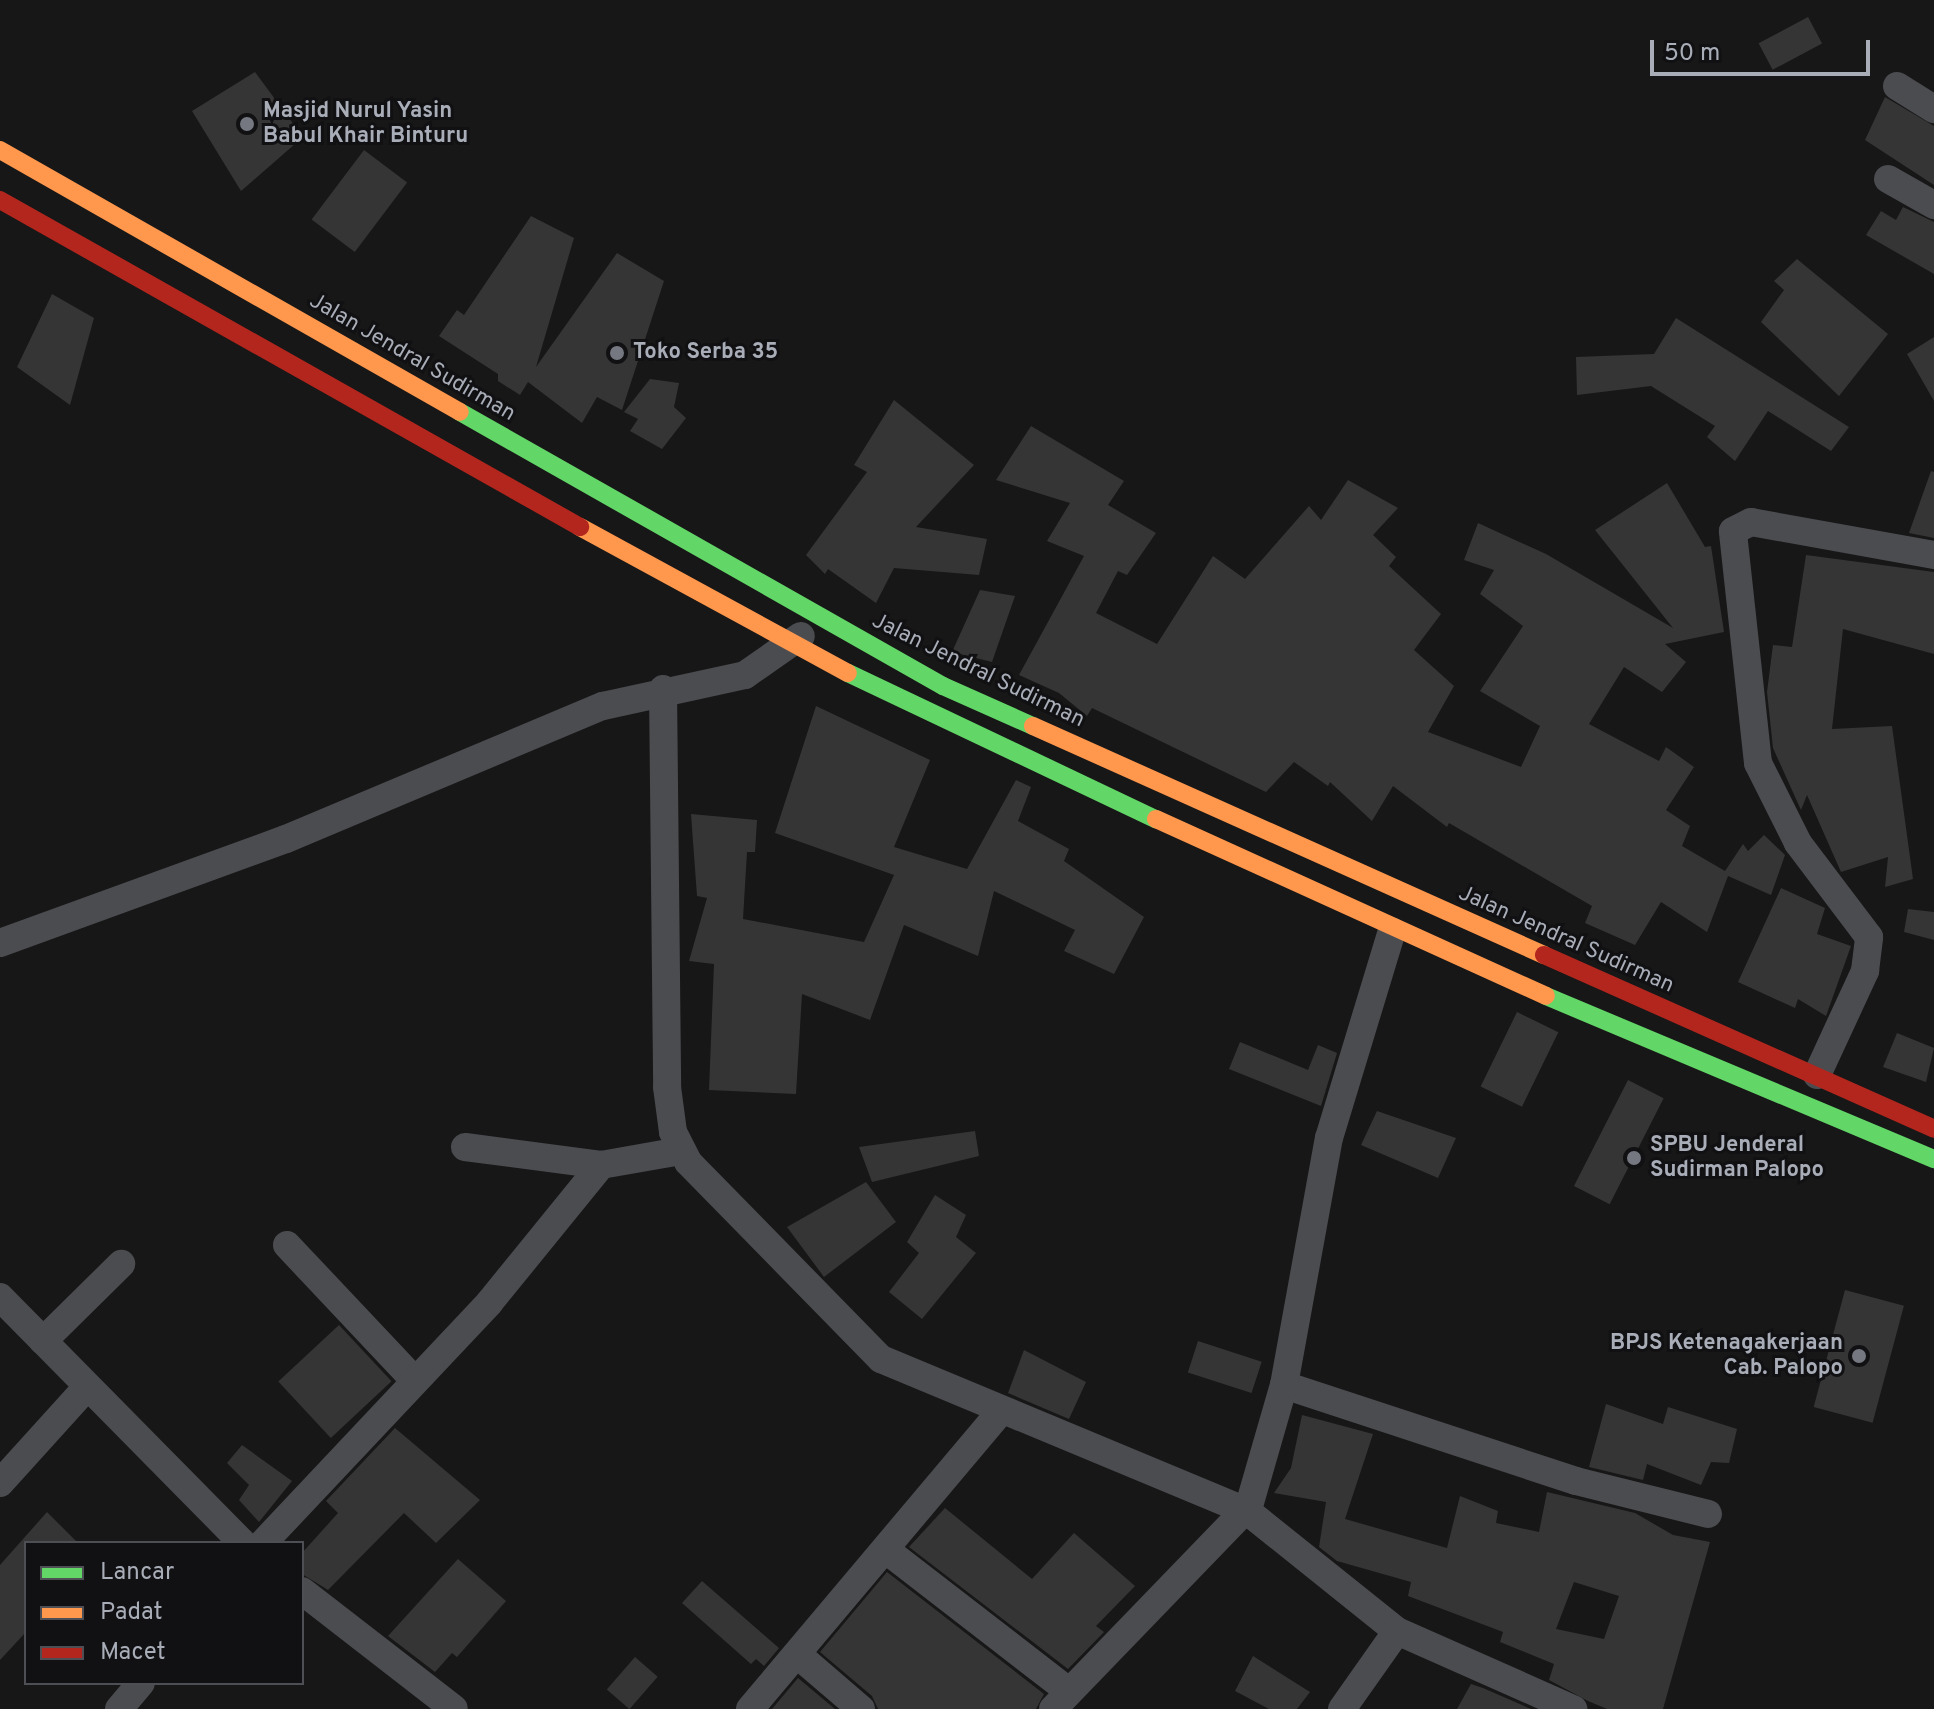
<!DOCTYPE html>
<html>
<head>
<meta charset="utf-8">
<style>
  body { margin:0 }
  #map { position:relative; width:1934px; height:1709px; overflow:hidden; background:#171717; font-family:Overpass,sans-serif }
  div>[style] { position:absolute }
  .building>* { inset:0; background:#353536; transform-origin:0 0 }
  .street>* { height:28px; margin:-14px; padding:0 14px; transform-origin:14px; border-radius:14px; background:#4b4c50 }
  .fast>* { height:18px; margin:-9px; padding:0 9px; transform-origin:9px; border-radius:9px; background:#63d668 }
  .slow>* { height:18px; margin:-9px; padding:0 9px; transform-origin:9px; border-radius:9px; background:#ff974d }
  .jam>* { height:18px; margin:-9px; padding:0 9px; transform-origin:9px; border-radius:9px; background:#b3261e }
  .dots>* { width:22px; height:22px; translate:-50% -50%; box-sizing:border-box; border:4px solid #111113; border-radius:50% }
  span { translate:-50% -50%; white-space:nowrap; text-align:center; line-height:1.15; -webkit-text-stroke:6px #111113; paint-order:stroke }
  .poi-label { font-size:22px; color:#a8adb8; font-weight:700 }
  .left { translate:0 -50%; text-align:left }
  .right { translate:-100% -50%; text-align:right }
  .street-label { font-size:22px; color:#a8adb8 }
  .legend { position:absolute; left:24px; top:1541px; width:280px; height:144px; box-sizing:border-box; background:#111113; border:2px solid #4d4f55; margin:0; padding:10px 14px; list-style:none; font-size:24px; color:#a8adb8 }
  .legend li { display:flex; align-items:center; gap:16px; height:40px }
  .legend b { width:40px; border:2px solid #4d4f55 }
  .scale { position:absolute; left:1650px; top:40px; width:220px; height:36px; box-sizing:border-box; border:4px solid #a8adb8; border-top:0; padding-left:10px; font-size:24px; line-height:28px; white-space:nowrap; color:#a8adb8; -webkit-text-stroke:6px #111113; paint-order:stroke }
</style>
</head>
<body>
<div id="map">
  <div class="building">
    <i style="left:1808px;top:17px;width:30px;height:56px;rotate:62deg"></i>
    <i style="clip-path:polygon(255px 72px,303px 137px,241px 191px,192px 111px)"></i>
    <i style="clip-path:polygon(1885px 97px,1934px 126px,1934px 185px,1865px 140px)"></i>
    <i style="left:364px;top:150px;width:54px;height:87px;rotate:37deg"></i>
    <i style="clip-path:polygon(1903px 207px,1934px 222px,1934px 274px,1866px 235px,1881px 211px,1896px 220px)"></i>
    <i style="clip-path:polygon(531px 216px,574px 238px,536px 367px,617px 253px,664px 281px,622px 410px,597px 397px,582px 423px,528px 382px,520px 395px,498px 381px,498px 374px,439px 336px,457px 310px,464px 315px)"></i>
    <i style="clip-path:polygon(1797px 259px,1888px 334px,1839px 396px,1761px 322px,1784px 290px,1774px 281px)"></i>
    <i style="clip-path:polygon(52px 294px,94px 318px,70px 405px,17px 367px)"></i>
    <i style="clip-path:polygon(1676px 318px,1849px 427px,1831px 451px,1768px 411px,1735px 461px,1707px 437px,1715px 426px,1651px 386px,1577px 395px,1576px 357px,1654px 354px)"></i>
    <i style="clip-path:polygon(1934px 337px,1934px 401px,1907px 354px)"></i>
    <i style="clip-path:polygon(650px 379px,679px 383px,674px 407px,686px 418px,662px 449px,630px 431px,638px 419px,624px 412px)"></i>
    <i style="clip-path:polygon(894px 400px,974px 465px,916px 527px,987px 539px,979px 575px,894px 568px,876px 603px,828px 569px,825px 574px,806px 555px,867px 472px,854px 465px)"></i>
    <i style="clip-path:polygon(1031px 426px,1124px 481px,1108px 505px,1156px 533px,1127px 575px,1118px 571px,1096px 613px,1157px 644px,1213px 556px,1245px 579px,1309px 506px,1321px 520px,1348px 480px,1398px 508px,1373px 535px,1396px 557px,1389px 566px,1441px 614px,1414px 650px,1454px 686px,1428px 732px,1521px 767px,1540px 726px,1480px 691px,1523px 626px,1480px 594px,1494px 570px,1464px 560px,1478px 523px,1546px 554px,1673px 628px,1595px 530px,1667px 483px,1705px 547px,1711px 546px,1724px 632px,1665px 644px,1686px 662px,1662px 692px,1624px 667px,1589px 724px,1659px 761px,1666px 747px,1694px 767px,1666px 810px,1690px 826px,1682px 846px,1725px 871px,1743px 844px,1748px 851px,1764px 835px,1785px 855px,1771px 895px,1728px 876px,1707px 932px,1661px 902px,1635px 945px,1585px 923px,1592px 906px,1449px 823px,1447px 827px,1393px 786px,1372px 821px,1330px 782px,1328px 786px,1294px 762px,1266px 792px,1092px 708px,1087px 716px,1059px 693px,1019px 675px,1084px 556px,1047px 541px,1070px 503px,996px 480px)"></i>
    <i style="clip-path:polygon(1931px 471px,1934px 472px,1934px 538px,1909px 533px)"></i>
    <i style="clip-path:polygon(1806px 555px,1934px 572px,1934px 654px,1843px 629px,1832px 729px,1892px 726px,1913px 879px,1885px 887px,1888px 857px,1841px 872px,1807px 795px,1801px 810px,1773px 748px,1767px 692px,1773px 645px,1792px 647px)"></i>
    <i style="clip-path:polygon(980px 590px,1015px 596px,992px 662px,952px 652px)"></i>
    <i style="clip-path:polygon(816px 706px,930px 760px,894px 847px,967px 869px,1016px 780px,1031px 787px,1018px 821px,1069px 849px,1064px 861px,1144px 917px,1114px 974px,1064px 951px,1075px 930px,994px 891px,978px 956px,904px 925px,870px 1020px,802px 994px,796px 1094px,709px 1090px,714px 964px,689px 961px,707px 898px,697px 896px,691px 814px,757px 820px,755px 852px,747px 852px,743px 919px,864px 942px,894px 875px,775px 833px)"></i>
    <i style="clip-path:polygon(1781px 888px,1825px 908px,1817px 934px,1851px 946px,1826px 1016px,1798px 999px,1795px 1008px,1738px 982px)"></i>
    <i style="clip-path:polygon(1908px 909px,1934px 912px,1934px 940px,1904px 932px)"></i>
    <i style="left:1517px;top:1012px;width:46px;height:83px;rotate:26deg"></i>
    <i style="clip-path:polygon(1897px 1033px,1934px 1048px,1926px 1082px,1883px 1067px)"></i>
    <i style="clip-path:polygon(1240px 1042px,1308px 1070px,1318px 1045px,1337px 1053px,1321px 1106px,1229px 1069px)"></i>
    <i style="left:1628px;top:1080px;width:40px;height:119px;rotate:27deg"></i>
    <i style="clip-path:polygon(1377px 1111px,1456px 1138px,1438px 1178px,1361px 1145px)"></i>
    <i style="clip-path:polygon(975px 1131px,979px 1156px,872px 1182px,859px 1147px)"></i>
    <i style="clip-path:polygon(866px 1182px,896px 1222px,824px 1277px,787px 1227px)"></i>
    <i style="clip-path:polygon(935px 1195px,966px 1215px,956px 1237px,976px 1253px,922px 1319px,889px 1292px,919px 1253px,907px 1242px)"></i>
    <i style="left:1845px;top:1290px;width:61px;height:121px;rotate:15deg"></i>
    <i style="left:339px;top:1325px;width:77px;height:83px;rotate:47deg"></i>
    <i style="left:1198px;top:1341px;width:67px;height:33px;rotate:18deg"></i>
    <i style="clip-path:polygon(1024px 1350px,1086px 1382px,1069px 1419px,1008px 1393px)"></i>
    <i style="clip-path:polygon(1606px 1404px,1663px 1424px,1668px 1407px,1737px 1429px,1729px 1463px,1711px 1462px,1701px 1485px,1647px 1464px,1643px 1480px,1589px 1467px)"></i>
    <i style="clip-path:polygon(evenodd,1302px 1415px,1373px 1434px,1345px 1519px,1447px 1548px,1460px 1496px,1498px 1511px,1496px 1523px,1539px 1532px,1547px 1492px,1635px 1513px,1673px 1535px,1710px 1542px,1663px 1709px,1607px 1709px,1588px 1701px,1549px 1680px,1554px 1664px,1500px 1642px,1503px 1632px,1408px 1596px,1411px 1582px,1337px 1561px,1319px 1547px,1326px 1502px,1274px 1493px,1291px 1468px,1302px 1415px,1574px 1582px,1619px 1596px,1604px 1639px,1556px 1629px,1574px 1582px)"></i>
    <i style="clip-path:polygon(395px 1428px,480px 1500px,436px 1543px,404px 1513px,328px 1590px,302px 1574px,302px 1553px,338px 1513px,326px 1501px)"></i>
    <i style="clip-path:polygon(242px 1445px,292px 1481px,259px 1522px,239px 1500px,249px 1485px,227px 1463px)"></i>
    <i style="clip-path:polygon(945px 1508px,1032px 1579px,1074px 1533px,1135px 1586px,1096px 1626px,1104px 1632px,1068px 1669px,909px 1547px)"></i>
    <i style="clip-path:polygon(47px 1512px,78px 1543px,26px 1543px,26px 1632px,0 1660px,0 1565px)"></i>
    <i style="clip-path:polygon(458px 1559px,506px 1601px,457px 1657px,452px 1653px,435px 1672px,388px 1636px)"></i>
    <i style="clip-path:polygon(887px 1572px,1044px 1694px,1036px 1709px,878px 1709px,872px 1696px,820px 1652px)"></i>
    <i style="clip-path:polygon(702px 1581px,779px 1648px,764px 1666px,756px 1659px,751px 1664px,682px 1603px)"></i>
    <i style="clip-path:polygon(1253px 1656px,1310px 1692px,1297px 1709px,1269px 1709px,1235px 1691px)"></i>
    <i style="left:635px;top:1657px;width:30px;height:43px;rotate:41deg"></i>
    <i style="clip-path:polygon(798px 1678px,835px 1709px,772px 1709px)"></i>
    <i style="clip-path:polygon(1471px 1684px,1483px 1688px,1531px 1709px,1457px 1709px)"></i>
  </div>
  <div class="street">
    <i style="left:1897px;top:86px;width:44px;rotate:31.9deg"></i>
    <i style="left:1888px;top:179px;width:53px;rotate:29.5deg"></i>
    <i style="left:663px;top:689px;width:398px;rotate:89.4deg"></i>
    <i style="left:667px;top:1087px;width:45px;rotate:82.4deg"></i>
    <i style="left:673px;top:1132px;width:34px;rotate:63deg"></i>
    <i style="left:688px;top:1162px;width:276px;rotate:45.6deg"></i>
    <i style="left:881px;top:1359px;width:396px;rotate:22.6deg"></i>
    <i style="left:1247px;top:1511px;width:192px;rotate:38.7deg"></i>
    <i style="left:1397px;top:1631px;width:193px;rotate:23.9deg"></i>
    <i style="left:0;top:943px;width:304px;rotate:-20deg"></i>
    <i style="left:286px;top:839px;width:344px;rotate:-22.8deg"></i>
    <i style="left:603px;top:706px;width:145px;rotate:-12.3deg"></i>
    <i style="left:745px;top:675px;width:68px;rotate:-34.9deg"></i>
    <i style="left:1817px;top:1075px;width:115px;rotate:-65.2deg"></i>
    <i style="left:1865px;top:971px;width:34px;rotate:-83deg"></i>
    <i style="left:1869px;top:937px;width:118px;rotate:-127.1deg"></i>
    <i style="left:1798px;top:843px;width:89px;rotate:-116.6deg"></i>
    <i style="left:1758px;top:763px;width:233px;rotate:-96.2deg"></i>
    <i style="left:1733px;top:531px;width:20px;rotate:-27deg"></i>
    <i style="left:1751px;top:522px;width:186px;rotate:10.2deg"></i>
    <i style="left:465px;top:1147px;width:137px;rotate:7.5deg"></i>
    <i style="left:601px;top:1165px;width:80px;rotate:-10deg"></i>
    <i style="left:287px;top:1245px;width:185px;rotate:46.7deg"></i>
    <i style="left:0;top:1297px;width:346px;rotate:45.4deg"></i>
    <i style="left:43px;top:1341px;width:110px;rotate:-44.6deg"></i>
    <i style="left:1284px;top:1385px;width:307px;rotate:18.2deg"></i>
    <i style="left:1576px;top:1481px;width:136px;rotate:14deg"></i>
    <i style="left:0;top:1483px;width:130px;rotate:-47.8deg"></i>
    <i style="left:263px;top:1543px;width:330px;rotate:-46.7deg"></i>
    <i style="left:489px;top:1303px;width:178px;rotate:-50.9deg"></i>
    <i style="left:886px;top:1550px;width:229px;rotate:37.7deg"></i>
    <i style="left:302px;top:1591px;width:192px;rotate:37.8deg"></i>
    <i style="left:798px;top:1655px;width:83px;rotate:40.6deg"></i>
    <i style="left:119px;top:1709px;width:34px;rotate:-50deg"></i>
    <i style="left:750px;top:1709px;width:388px;rotate:-49.9deg"></i>
    <i style="left:1053px;top:1709px;width:282px;rotate:-46deg"></i>
    <i style="left:1249px;top:1506px;width:126px;rotate:-73.9deg"></i>
    <i style="left:1284px;top:1385px;width:251px;rotate:-79.7deg"></i>
    <i style="left:1329px;top:1138px;width:216px;rotate:-73.1deg"></i>
    <i style="left:1342px;top:1709px;width:95px;rotate:-54.8deg"></i>
  </div>
  <div class="fast">
    <i style="left:460px;top:412px;width:555px;rotate:29.57deg"></i>
    <i style="left:943px;top:686px;width:98px;rotate:24deg"></i>
    <i style="left:848px;top:673px;width:341px;rotate:25.4deg"></i>
    <i style="left:1546px;top:996px;width:421px;rotate:22.8deg"></i>
  </div>
  <div class="slow">
    <i style="left:0;top:150px;width:529px;rotate:29.66deg"></i>
    <i style="left:580px;top:527px;width:305px;rotate:28.6deg"></i>
    <i style="left:1033px;top:726px;width:560px;rotate:24.14deg"></i>
    <i style="left:1156px;top:819px;width:428px;rotate:24.4deg"></i>
  </div>
  <div class="jam">
    <i style="left:0;top:200px;width:666px;rotate:29.41deg"></i>
    <i style="left:1544px;top:955px;width:427px;rotate:24deg"></i>
  </div>
  <div class="dots">
    <i style="left:247px;top:124px;background:#757880"></i>
    <i style="left:617px;top:353px;background:#757880"></i>
    <i style="left:1634px;top:1158px;background:#757880"></i>
    <i style="left:1859px;top:1356px;background:#757880"></i>
  </div>
  <div class="poi-label">
    <span class="left" style="left:263px;top:124px">Masjid Nurul Yasin<br>Babul Khair Binturu</span>
    <span class="left" style="left:633px;top:353px">Toko Serba 35</span>
    <span class="left" style="left:1650px;top:1158px">SPBU Jenderal<br>Sudirman Palopo</span>
    <span class="right" style="left:1843px;top:1356px">BPJS Ketenagakerjaan<br>Cab. Palopo</span>
  </div>
  <div class="street-label">
    <span style="left:412px;top:358px;rotate:30deg">Jalan Jendral Sudirman</span>
    <span style="left:978px;top:671px;rotate:26deg">Jalan Jendral Sudirman</span>
    <span style="left:1566px;top:940px;rotate:24deg">Jalan Jendral Sudirman</span>
  </div>
  <ul class="legend">
  <li><b style="height:10px;background:#63d668"></b>Lancar</li>
  <li><b style="height:10px;background:#ff974d"></b>Padat</li>
  <li><b style="height:10px;background:#b3261e"></b>Macet</li>
  </ul>
  <div class="scale">50 m</div>
</div>
</body>
</html>
